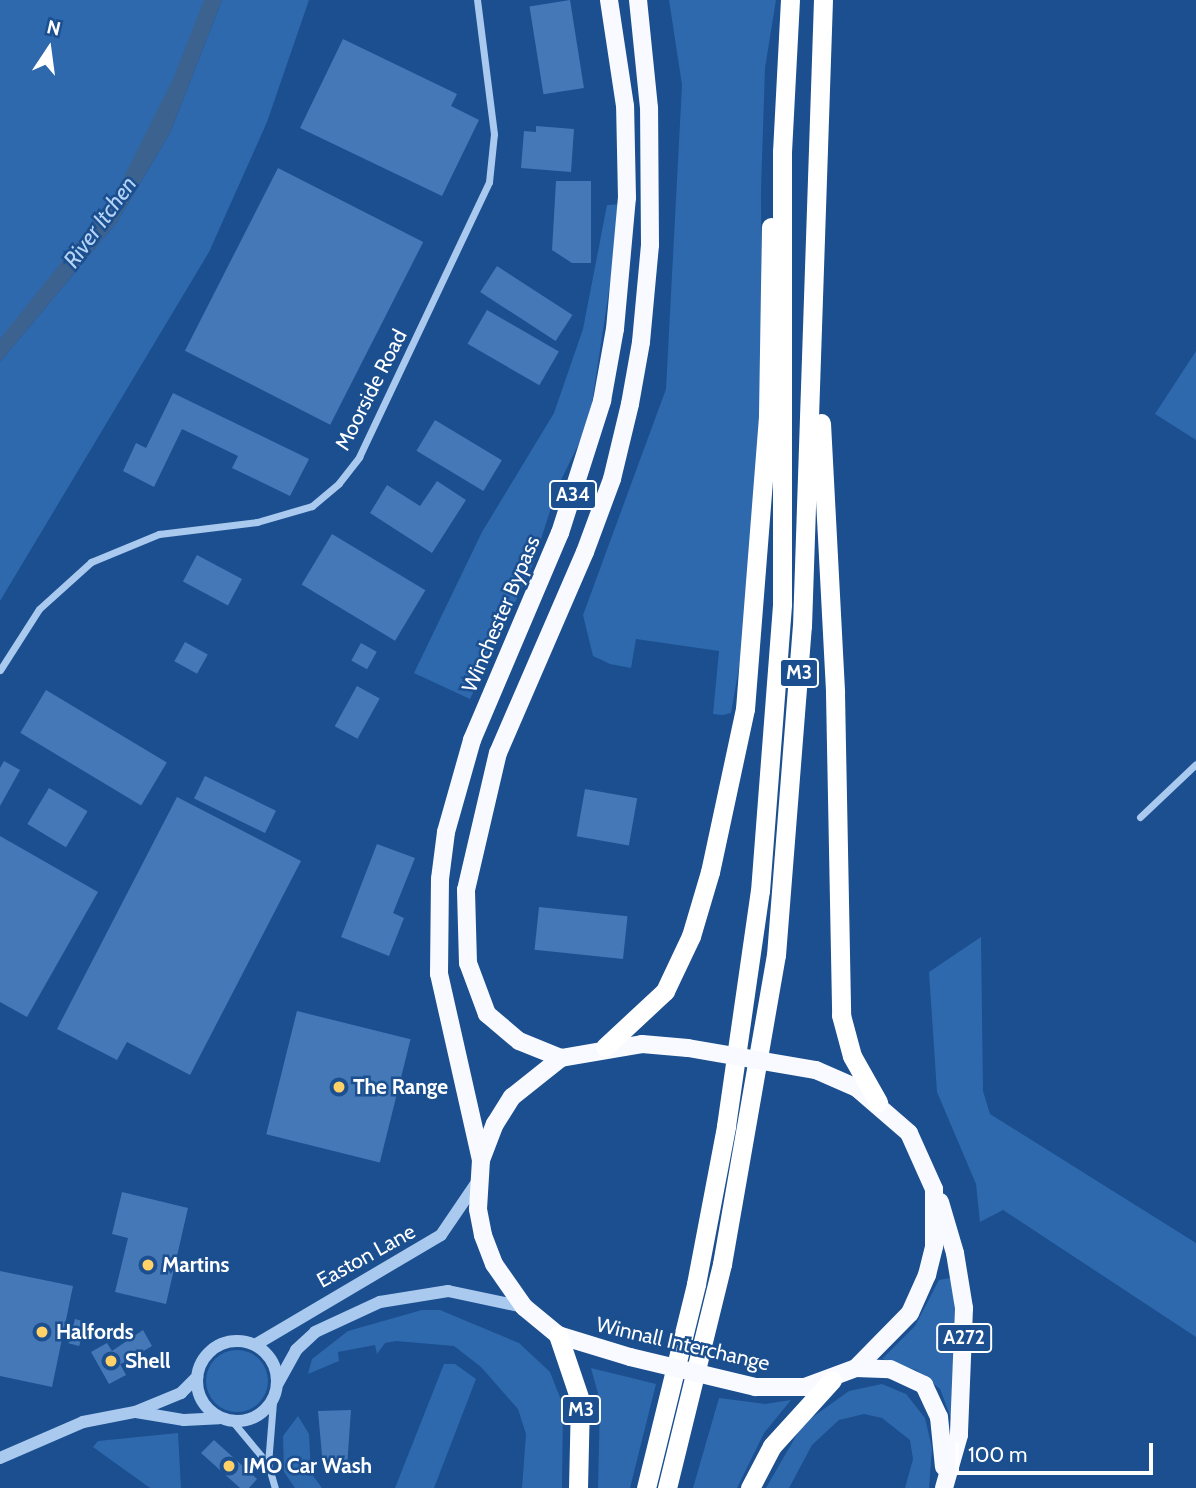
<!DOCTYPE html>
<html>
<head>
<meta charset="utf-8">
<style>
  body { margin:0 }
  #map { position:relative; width:1196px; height:1488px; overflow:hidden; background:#1b4f8f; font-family:Cabin,sans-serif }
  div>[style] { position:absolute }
  .green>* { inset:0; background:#2e69ad }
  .round { border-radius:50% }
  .water>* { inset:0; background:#3c6290 }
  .building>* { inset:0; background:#4478b7; transform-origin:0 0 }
  .minor>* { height:7px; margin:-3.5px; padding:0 3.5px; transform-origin:3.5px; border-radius:3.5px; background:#a9c9ee }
  .tertiary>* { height:12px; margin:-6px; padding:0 6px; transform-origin:6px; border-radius:6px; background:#a9c9ee }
  .tertiary>.ring { margin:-6px; padding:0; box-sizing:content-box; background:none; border:12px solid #a9c9ee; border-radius:50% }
  .trunk>* { height:18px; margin:-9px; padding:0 9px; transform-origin:9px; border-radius:9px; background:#f8faff }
  .motorway>* { height:19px; margin:-9.5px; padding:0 9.5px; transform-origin:9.5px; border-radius:9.5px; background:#fff }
  .trunk-bridge>* { height:18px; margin:-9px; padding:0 9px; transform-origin:9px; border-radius:9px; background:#f8faff }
  .dots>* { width:19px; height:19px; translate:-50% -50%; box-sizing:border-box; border:4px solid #1b4f8f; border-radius:50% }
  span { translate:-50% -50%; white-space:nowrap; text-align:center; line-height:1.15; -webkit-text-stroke:5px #1b4f8f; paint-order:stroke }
  .shield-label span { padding:2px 5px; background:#1b4f8f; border:2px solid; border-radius:5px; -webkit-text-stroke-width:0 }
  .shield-label { font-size:19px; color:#fff; font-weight:700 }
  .street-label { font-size:21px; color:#fff }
  .poi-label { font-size:21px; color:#fff; font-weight:700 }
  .left { translate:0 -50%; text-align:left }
  .water-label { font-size:23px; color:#b5d3f5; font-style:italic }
  .north { position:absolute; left:14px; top:14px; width:70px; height:70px; -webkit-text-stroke:5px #1b4f8f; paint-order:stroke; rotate:13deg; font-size:19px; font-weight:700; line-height:28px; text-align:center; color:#fff }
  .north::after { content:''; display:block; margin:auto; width:24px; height:32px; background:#fff; clip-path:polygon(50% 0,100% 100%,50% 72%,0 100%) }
  .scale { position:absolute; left:955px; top:1443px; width:198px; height:32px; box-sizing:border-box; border:4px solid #fff; border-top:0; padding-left:9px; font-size:21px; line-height:24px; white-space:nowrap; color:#fff; -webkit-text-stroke:5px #1b4f8f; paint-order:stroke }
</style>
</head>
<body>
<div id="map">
  <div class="green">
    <i style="clip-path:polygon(0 0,213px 0,130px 187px,0 353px)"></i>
    <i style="clip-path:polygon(222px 0,309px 0,267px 122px,209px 252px,0 601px,0 362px,117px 222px,170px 133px)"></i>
    <i style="clip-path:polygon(669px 0,776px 0,765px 68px,761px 189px,762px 441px,742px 650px,731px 713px,723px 715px,713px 714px,719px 651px,636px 639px,631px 668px,610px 664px,593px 656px,583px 615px,666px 389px,682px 85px)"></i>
    <i style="clip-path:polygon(622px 204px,589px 423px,558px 486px,533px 564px,470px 699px,414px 673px,482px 532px,554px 413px,583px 329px,607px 205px)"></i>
    <i style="clip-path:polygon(1196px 351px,1196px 440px,1155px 414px)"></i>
    <i style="clip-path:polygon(981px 937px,983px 1091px,990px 1114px,1196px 1243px,1196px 1337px,1003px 1210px,980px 1222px,976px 1184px,937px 1092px,929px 972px)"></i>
    <i style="clip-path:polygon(950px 1278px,955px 1297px,952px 1421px,940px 1389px,916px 1370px,882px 1359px,915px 1326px,939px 1280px)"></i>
    <i style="clip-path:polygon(422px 1310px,440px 1310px,519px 1343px,550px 1372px,563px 1405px,562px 1488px,522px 1488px,526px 1434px,518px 1409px,481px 1367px,454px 1346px,396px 1341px,385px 1343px,377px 1354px,375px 1345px,338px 1352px,339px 1361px,308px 1374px,312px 1359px,348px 1331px)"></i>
    <i class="round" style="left:206px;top:1350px;width:62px;height:62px"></i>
    <i style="clip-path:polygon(444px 1364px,455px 1364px,476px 1379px,434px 1488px,395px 1488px)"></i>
    <i style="clip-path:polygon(591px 1368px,656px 1384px,630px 1488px,598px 1488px,600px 1401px)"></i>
    <i style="clip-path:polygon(882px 1384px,906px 1394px,925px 1418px,932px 1448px,929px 1488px,905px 1488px,913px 1459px,910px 1440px,882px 1418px,864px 1414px,839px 1420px,812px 1445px,789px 1488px,766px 1488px,803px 1424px,849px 1391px)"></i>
    <i style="clip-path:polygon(719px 1398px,765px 1404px,791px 1400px,764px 1433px,737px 1488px,693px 1488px)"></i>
    <i style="clip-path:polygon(298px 1416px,309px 1434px,311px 1473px,322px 1488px,295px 1488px,284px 1472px,283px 1436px)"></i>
    <i style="clip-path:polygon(178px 1433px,181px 1488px,150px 1488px,93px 1447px,98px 1441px)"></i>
  </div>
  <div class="water">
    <i style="clip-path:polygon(204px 0,222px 0,170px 133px,117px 222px,0 362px,0 339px,115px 195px,173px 79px)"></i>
  </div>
  <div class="building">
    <i style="left:570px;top:0;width:89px;height:41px;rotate:81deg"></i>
    <i style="clip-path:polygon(343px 39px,457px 94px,451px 106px,479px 120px,442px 196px,300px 128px)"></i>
    <i style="clip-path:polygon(536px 126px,574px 129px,571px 172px,521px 168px,524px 131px,536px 132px)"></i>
    <i style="left:278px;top:168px;width:163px;height:205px;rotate:27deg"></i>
    <i style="clip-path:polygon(556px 181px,591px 181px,591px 263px,572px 263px,552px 250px)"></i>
    <i style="left:497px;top:266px;width:90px;height:31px;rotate:33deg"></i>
    <i style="left:487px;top:310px;width:83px;height:39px;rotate:30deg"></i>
    <i style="clip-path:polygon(173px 393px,309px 459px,290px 496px,232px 468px,238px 456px,182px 429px,154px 487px,123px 471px,136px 443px,146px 448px)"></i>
    <i style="left:435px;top:420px;width:78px;height:36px;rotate:31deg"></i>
    <i style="clip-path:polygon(437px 481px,466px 500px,432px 553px,370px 513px,387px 485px,420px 506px)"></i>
    <i style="left:332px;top:534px;width:109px;height:59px;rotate:31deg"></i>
    <i style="left:197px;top:555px;width:51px;height:30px;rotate:28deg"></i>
    <i style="left:185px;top:642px;width:26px;height:22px;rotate:29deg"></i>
    <i style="left:361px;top:643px;width:18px;height:20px;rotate:29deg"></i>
    <i style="left:357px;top:686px;width:26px;height:46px;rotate:29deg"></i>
    <i style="left:46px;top:690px;width:141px;height:50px;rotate:31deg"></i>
    <i style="clip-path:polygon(4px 761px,20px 770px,0 806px,0 768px)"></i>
    <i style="left:205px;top:776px;width:79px;height:25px;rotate:26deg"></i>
    <i style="left:49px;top:788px;width:45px;height:42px;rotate:31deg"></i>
    <i style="left:585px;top:789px;width:53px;height:48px;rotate:10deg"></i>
    <i style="clip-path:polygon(177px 797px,301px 861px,190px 1075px,127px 1042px,117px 1060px,57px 1029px)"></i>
    <i style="clip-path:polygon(0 836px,98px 892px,27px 1017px,0 1002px)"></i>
    <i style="clip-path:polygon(377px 844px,415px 858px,393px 913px,404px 918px,389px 956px,341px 937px)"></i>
    <i style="left:539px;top:907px;width:89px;height:43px;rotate:6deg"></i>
    <i style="left:297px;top:1011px;width:117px;height:127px;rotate:14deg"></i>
    <i style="clip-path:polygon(122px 1192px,188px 1208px,166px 1304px,115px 1292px,128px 1238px,112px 1234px)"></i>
    <i style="clip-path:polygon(0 1271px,73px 1286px,52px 1387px,0 1376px)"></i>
    <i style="left:75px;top:1319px;width:11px;height:25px;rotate:15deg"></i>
    <i style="clip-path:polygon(143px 1330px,152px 1346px,142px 1352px,143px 1355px,120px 1364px,126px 1375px,109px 1384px,91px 1352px,107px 1343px,112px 1351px)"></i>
    <i style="clip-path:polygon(351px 1410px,347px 1467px,323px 1467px,318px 1411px)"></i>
    <i style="clip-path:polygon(214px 1440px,257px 1479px,249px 1488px,240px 1488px,201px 1453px)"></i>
  </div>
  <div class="minor">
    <i style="left:0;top:670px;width:72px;rotate:-57.4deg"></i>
    <i style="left:39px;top:609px;width:70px;rotate:-42.1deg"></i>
    <i style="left:91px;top:562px;width:74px;rotate:-22.4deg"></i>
    <i style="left:159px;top:534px;width:99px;rotate:-7deg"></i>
    <i style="left:257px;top:522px;width:57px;rotate:-16.2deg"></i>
    <i style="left:312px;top:506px;width:35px;rotate:-40deg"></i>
    <i style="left:339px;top:483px;width:33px;rotate:-52deg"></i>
    <i style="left:359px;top:457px;width:304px;rotate:-64.7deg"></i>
    <i style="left:489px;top:182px;width:48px;rotate:-84.1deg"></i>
    <i style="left:494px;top:134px;width:135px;rotate:-97.2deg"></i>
    <i style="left:1140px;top:817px;width:77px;rotate:-43.4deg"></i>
    <i style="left:233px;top:1422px;width:55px;rotate:50.2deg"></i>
    <i style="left:268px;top:1464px;width:25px;rotate:74deg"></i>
    <i style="left:268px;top:1464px;width:62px;rotate:-85.4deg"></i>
  </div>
  <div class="tertiary">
    <i class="ring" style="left:197px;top:1341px;width:68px;height:68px"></i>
    <i style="left:255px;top:1345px;width:216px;rotate:-30.6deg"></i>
    <i style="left:441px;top:1235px;width:64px;rotate:-55.8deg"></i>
    <i style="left:278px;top:1383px;width:38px;rotate:-61deg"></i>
    <i style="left:296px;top:1350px;width:26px;rotate:-43deg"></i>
    <i style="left:315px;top:1332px;width:72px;rotate:-24.8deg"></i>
    <i style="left:380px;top:1302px;width:69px;rotate:-9.2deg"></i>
    <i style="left:448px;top:1291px;width:78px;rotate:11.9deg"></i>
    <i style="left:136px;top:1412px;width:49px;rotate:9.5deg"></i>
    <i style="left:184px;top:1420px;width:35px;rotate:-3deg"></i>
    <i style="left:0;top:1458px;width:90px;rotate:-23.4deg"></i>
    <i style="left:83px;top:1422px;width:53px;rotate:-10.9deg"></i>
    <i style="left:135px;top:1412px;width:50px;rotate:-22.4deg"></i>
    <i style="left:181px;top:1393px;width:23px;rotate:-45deg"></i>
  </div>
  <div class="trunk">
    <i style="left:561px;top:1058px;width:45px;rotate:-158deg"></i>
    <i style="left:519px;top:1041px;width:42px;rotate:-139.8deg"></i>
    <i style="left:487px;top:1014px;width:54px;rotate:-110.4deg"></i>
    <i style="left:468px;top:963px;width:73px;rotate:-91.6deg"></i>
    <i style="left:466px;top:890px;width:141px;rotate:-76.9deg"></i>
    <i style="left:498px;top:753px;width:219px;rotate:-66.6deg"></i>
    <i style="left:585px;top:552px;width:78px;rotate:-69.7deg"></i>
    <i style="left:612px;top:479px;width:77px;rotate:-76.5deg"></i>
    <i style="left:630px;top:404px;width:63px;rotate:-79.9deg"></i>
    <i style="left:641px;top:342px;width:97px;rotate:-84.7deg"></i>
    <i style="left:650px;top:245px;width:137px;rotate:-90.4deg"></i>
    <i style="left:649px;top:108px;width:109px;rotate:-95.8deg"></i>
    <i style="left:481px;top:1160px;width:191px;rotate:-102.7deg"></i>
    <i style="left:439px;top:974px;width:95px;rotate:-89.4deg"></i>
    <i style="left:440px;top:879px;width:47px;rotate:-82.7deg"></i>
    <i style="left:446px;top:832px;width:96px;rotate:-74.2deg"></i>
    <i style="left:472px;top:740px;width:225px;rotate:-67deg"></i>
    <i style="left:560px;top:533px;width:139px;rotate:-72.3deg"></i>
    <i style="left:602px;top:401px;width:73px;rotate:-79.8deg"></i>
    <i style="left:615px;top:329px;width:132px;rotate:-84.8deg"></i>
    <i style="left:627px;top:198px;width:92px;rotate:-91.2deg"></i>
    <i style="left:625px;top:106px;width:107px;rotate:-98.6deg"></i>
    <i style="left:940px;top:1202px;width:53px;rotate:73.6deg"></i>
    <i style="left:955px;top:1253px;width:56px;rotate:80.7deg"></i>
    <i style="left:964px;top:1308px;width:127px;rotate:92.3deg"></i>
    <i style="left:959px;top:1435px;width:55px;rotate:105.8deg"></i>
    <i style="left:630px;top:1357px;width:75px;rotate:-163deg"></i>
    <i style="left:558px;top:1335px;width:44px;rotate:-140.5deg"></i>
    <i style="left:524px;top:1307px;width:52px;rotate:-124.9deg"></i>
    <i style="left:494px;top:1264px;width:31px;rotate:-111deg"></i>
    <i style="left:483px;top:1235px;width:26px;rotate:-101deg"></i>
    <i style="left:478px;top:1209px;width:49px;rotate:-86.5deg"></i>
    <i style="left:481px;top:1160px;width:39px;rotate:-69deg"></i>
    <i style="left:495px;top:1124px;width:32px;rotate:-58deg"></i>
    <i style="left:512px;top:1097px;width:63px;rotate:-38.5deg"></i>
    <i style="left:561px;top:1058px;width:82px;rotate:-9.8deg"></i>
    <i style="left:642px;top:1044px;width:46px;rotate:5deg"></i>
    <i style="left:856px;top:1368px;width:34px;rotate:2deg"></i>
    <i style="left:890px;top:1369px;width:38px;rotate:25deg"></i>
    <i style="left:924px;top:1385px;width:35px;rotate:65deg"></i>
    <i style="left:939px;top:1417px;width:50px;rotate:84.3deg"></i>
    <i style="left:755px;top:1387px;width:50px"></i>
    <i style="left:805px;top:1387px;width:54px;rotate:-20.4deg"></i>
    <i style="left:856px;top:1368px;width:77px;rotate:-45.5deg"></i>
    <i style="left:910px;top:1313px;width:42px;rotate:-65.9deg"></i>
    <i style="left:927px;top:1275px;width:30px;rotate:-76deg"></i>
    <i style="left:934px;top:1246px;width:57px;rotate:-90deg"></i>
    <i style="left:934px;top:1189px;width:61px;rotate:-114.1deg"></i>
    <i style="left:909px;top:1133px;width:69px;rotate:-139.1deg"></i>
    <i style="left:857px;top:1088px;width:45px;rotate:-156.3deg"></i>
  </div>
  <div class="motorway">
    <i style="left:821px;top:423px;width:270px;rotate:87deg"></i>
    <i style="left:835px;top:693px;width:322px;rotate:88.9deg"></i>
    <i style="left:841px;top:1015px;width:42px;rotate:75deg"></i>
    <i style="left:852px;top:1056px;width:53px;rotate:60.5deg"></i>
    <i style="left:605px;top:1047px;width:82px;rotate:-43deg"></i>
    <i style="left:665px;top:991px;width:61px;rotate:-64.7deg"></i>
    <i style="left:691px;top:936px;width:67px;rotate:-73.5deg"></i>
    <i style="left:710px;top:872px;width:167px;rotate:-77.9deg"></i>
    <i style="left:745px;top:709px;width:295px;rotate:-85.5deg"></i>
    <i style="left:768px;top:415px;width:188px;rotate:-89.1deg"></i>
    <i style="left:558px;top:1335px;width:69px;rotate:71.3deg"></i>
    <i style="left:580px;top:1400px;width:88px;rotate:91.3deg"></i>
    <i style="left:646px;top:1488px;width:210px;rotate:-76.2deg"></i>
    <i style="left:696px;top:1284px;width:161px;rotate:-79.2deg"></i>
    <i style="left:726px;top:1126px;width:237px;rotate:-81.8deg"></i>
    <i style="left:760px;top:891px;width:288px;rotate:-85.6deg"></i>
    <i style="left:782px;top:604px;width:452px;rotate:-90deg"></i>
    <i style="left:782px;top:152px;width:152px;rotate:-87deg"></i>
    <i style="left:667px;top:1488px;width:231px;rotate:-76.2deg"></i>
    <i style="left:722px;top:1264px;width:314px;rotate:-80.1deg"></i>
    <i style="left:776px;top:955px;width:330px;rotate:-85.5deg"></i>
    <i style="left:802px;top:626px;width:626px;rotate:-88.08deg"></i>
    <i style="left:750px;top:1488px;width:47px;rotate:-62.4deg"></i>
    <i style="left:772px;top:1446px;width:89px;rotate:-47.7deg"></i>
  </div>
  <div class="trunk-bridge">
    <i style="left:688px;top:1048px;width:130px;rotate:9.8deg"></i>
    <i style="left:630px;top:1357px;width:129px;rotate:13.5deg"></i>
  </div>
  <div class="dots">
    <i style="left:339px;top:1087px;background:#ffd166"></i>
    <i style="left:148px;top:1265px;background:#ffd166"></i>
    <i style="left:42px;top:1332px;background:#ffd166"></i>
    <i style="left:111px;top:1361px;background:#ffd166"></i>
    <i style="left:229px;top:1466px;background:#ffd166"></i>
  </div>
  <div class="shield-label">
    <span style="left:573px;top:495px">A34</span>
    <span style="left:799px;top:673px">M3</span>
    <span style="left:964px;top:1338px">A272</span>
    <span style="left:581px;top:1410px">M3</span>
  </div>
  <div class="street-label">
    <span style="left:371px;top:390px;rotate:-63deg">Moorside Road</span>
    <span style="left:501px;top:614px;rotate:-67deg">Winchester Bypass</span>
    <span style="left:366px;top:1256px;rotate:-29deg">Easton Lane</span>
    <span style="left:683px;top:1344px;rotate:13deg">Winnall Interchange</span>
  </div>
  <div class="poi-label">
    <span class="left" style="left:353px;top:1087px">The Range</span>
    <span class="left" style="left:162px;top:1265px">Martins</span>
    <span class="left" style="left:56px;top:1332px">Halfords</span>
    <span class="left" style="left:125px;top:1361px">Shell</span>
    <span class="left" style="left:243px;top:1466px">IMO Car Wash</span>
  </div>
  <div class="water-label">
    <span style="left:100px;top:222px;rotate:-54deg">River Itchen</span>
  </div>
  <div class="north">N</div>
  <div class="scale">100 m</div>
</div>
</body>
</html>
